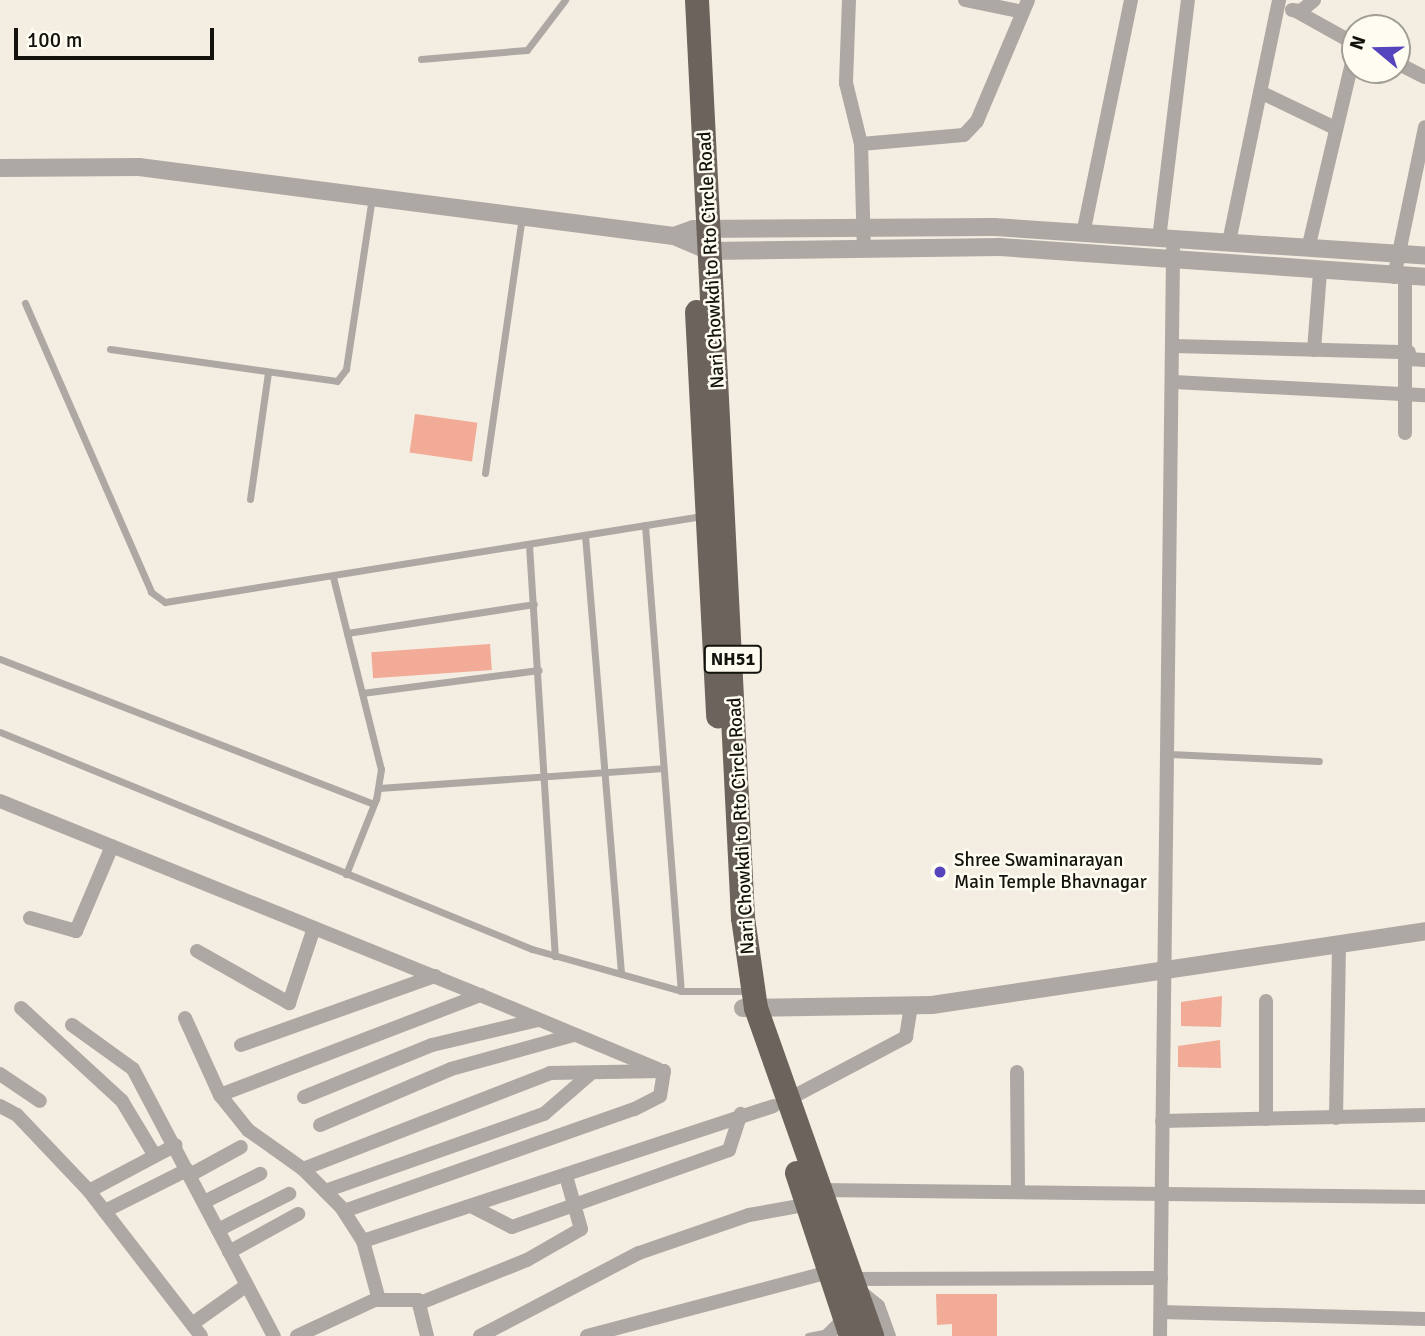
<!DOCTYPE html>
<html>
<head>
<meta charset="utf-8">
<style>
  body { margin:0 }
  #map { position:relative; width:1425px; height:1336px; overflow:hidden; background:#f3eee1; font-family:Signika,sans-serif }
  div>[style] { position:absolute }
  .building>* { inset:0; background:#f1ab96; transform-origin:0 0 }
  .service>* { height:7px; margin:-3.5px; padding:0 3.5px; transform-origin:3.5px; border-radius:3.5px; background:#ada8a4 }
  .minor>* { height:14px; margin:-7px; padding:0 7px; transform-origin:7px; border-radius:7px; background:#ada8a4 }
  .tertiary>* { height:18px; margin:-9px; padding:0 9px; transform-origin:9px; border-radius:9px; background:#ada8a4 }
  .trunk>* { height:24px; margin:-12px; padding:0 12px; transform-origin:12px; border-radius:12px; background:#6c645c }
  .dots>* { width:19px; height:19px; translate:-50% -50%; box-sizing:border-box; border:4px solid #fffcf1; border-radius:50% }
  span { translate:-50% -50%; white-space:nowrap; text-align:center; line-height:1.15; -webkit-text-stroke:5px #fffcf1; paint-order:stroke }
  .shield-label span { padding:2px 5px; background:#fffcf1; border:2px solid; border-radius:5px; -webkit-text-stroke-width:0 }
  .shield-label { font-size:18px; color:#13120d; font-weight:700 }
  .street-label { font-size:19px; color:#13120d }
  .poi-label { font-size:19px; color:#13120d }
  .left { translate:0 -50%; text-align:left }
  .north { position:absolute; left:1341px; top:14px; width:70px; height:70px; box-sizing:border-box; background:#fffcf1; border:2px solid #a19e96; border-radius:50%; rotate:289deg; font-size:19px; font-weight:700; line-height:28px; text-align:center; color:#13120d }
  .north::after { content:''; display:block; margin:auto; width:24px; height:32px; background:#5545bd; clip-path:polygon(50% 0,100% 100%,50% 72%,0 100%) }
  .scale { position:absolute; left:14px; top:28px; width:200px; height:32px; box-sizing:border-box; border:4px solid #13120d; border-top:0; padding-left:9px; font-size:21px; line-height:24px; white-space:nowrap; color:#13120d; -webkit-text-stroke:5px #fffcf1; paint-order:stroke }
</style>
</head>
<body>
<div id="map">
  <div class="building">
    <i style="left:415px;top:414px;width:63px;height:39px;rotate:8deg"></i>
    <i style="left:490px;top:644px;width:26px;height:119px;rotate:86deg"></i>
    <i style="clip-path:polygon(1222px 996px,1221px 1027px,1181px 1026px,1181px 1002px)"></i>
    <i style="clip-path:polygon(1220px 1040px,1221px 1068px,1178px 1067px,1178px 1046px)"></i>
    <i style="clip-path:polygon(936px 1294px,997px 1294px,997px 1336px,952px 1336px,952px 1324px,937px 1325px)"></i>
  </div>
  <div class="service">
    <i style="left:421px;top:59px;width:106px;rotate:-4.9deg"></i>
    <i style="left:527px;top:50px;width:63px;rotate:-52.8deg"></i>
    <i style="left:25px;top:303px;width:315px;rotate:66.4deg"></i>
    <i style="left:151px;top:592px;width:17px;rotate:36deg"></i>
    <i style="left:165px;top:602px;width:544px;rotate:-9.1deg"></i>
    <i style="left:110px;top:349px;width:229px;rotate:8deg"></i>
    <i style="left:337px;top:381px;width:15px;rotate:-53deg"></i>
    <i style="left:346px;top:369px;width:174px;rotate:-81.4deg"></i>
    <i style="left:485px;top:473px;width:259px;rotate:-81.8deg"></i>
    <i style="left:250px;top:499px;width:127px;rotate:-81.9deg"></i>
    <i style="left:645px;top:525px;width:467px;rotate:85.6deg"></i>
    <i style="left:585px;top:535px;width:440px;rotate:85.3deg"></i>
    <i style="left:529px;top:545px;width:412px;rotate:86.4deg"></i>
    <i style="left:333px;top:577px;width:198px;rotate:76deg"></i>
    <i style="left:381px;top:769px;width:30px;rotate:99deg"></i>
    <i style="left:376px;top:799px;width:81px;rotate:111.8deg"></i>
    <i style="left:347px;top:633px;width:189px;rotate:-8.8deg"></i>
    <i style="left:0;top:659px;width:401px;rotate:21.2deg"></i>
    <i style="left:362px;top:693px;width:178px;rotate:-7.4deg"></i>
    <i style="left:0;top:732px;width:575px;rotate:22.19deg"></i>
    <i style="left:532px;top:949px;width:155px;rotate:15.7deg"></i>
    <i style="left:681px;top:991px;width:68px"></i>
    <i style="left:1170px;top:754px;width:149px;rotate:2.7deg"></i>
    <i style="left:379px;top:788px;width:285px;rotate:-4deg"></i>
    <i style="left:808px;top:1336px;width:20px;rotate:-11deg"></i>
  </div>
  <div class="minor">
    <i style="left:849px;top:0;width:83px;rotate:92.1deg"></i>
    <i style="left:846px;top:83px;width:63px;rotate:76.2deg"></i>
    <i style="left:861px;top:144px;width:105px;rotate:88.4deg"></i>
    <i style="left:965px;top:0;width:59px;rotate:11.7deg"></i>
    <i style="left:1292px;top:10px;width:9px;rotate:6deg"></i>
    <i style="left:1301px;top:11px;width:17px;rotate:-40deg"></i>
    <i style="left:1296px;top:11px;width:68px;rotate:29.2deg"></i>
    <i style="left:1397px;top:63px;width:31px;rotate:27deg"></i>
    <i style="left:1260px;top:92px;width:83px;rotate:25.6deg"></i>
    <i style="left:861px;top:144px;width:103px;rotate:-5deg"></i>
    <i style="left:964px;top:135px;width:19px;rotate:-47deg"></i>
    <i style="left:977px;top:121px;width:131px;rotate:-67.1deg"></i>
    <i style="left:1083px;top:234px;width:239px;rotate:-78.4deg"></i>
    <i style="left:1159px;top:239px;width:241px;rotate:-83.1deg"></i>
    <i style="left:1229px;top:242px;width:247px;rotate:-78.3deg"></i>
    <i style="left:1308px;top:249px;width:204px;rotate:-76.7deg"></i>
    <i style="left:1394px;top:277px;width:153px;rotate:-78.3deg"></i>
    <i style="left:1405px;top:277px;width:156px;rotate:90deg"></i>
    <i style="left:1174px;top:346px;width:235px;rotate:1.5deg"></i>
    <i style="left:1314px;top:350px;width:78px;rotate:-85.6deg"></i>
    <i style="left:1409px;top:359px;width:16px;rotate:4deg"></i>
    <i style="left:1174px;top:382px;width:251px;rotate:3deg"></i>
    <i style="left:0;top:801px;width:518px;rotate:22.01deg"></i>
    <i style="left:30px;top:918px;width:48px;rotate:15.8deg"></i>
    <i style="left:76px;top:931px;width:92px;rotate:-67deg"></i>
    <i style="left:197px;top:951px;width:106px;rotate:29.5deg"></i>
    <i style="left:289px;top:1003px;width:79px;rotate:-71.6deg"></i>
    <i style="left:1266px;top:1001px;width:118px;rotate:90deg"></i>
    <i style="left:21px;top:1008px;width:137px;rotate:42.6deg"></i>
    <i style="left:122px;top:1101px;width:64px;rotate:59deg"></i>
    <i style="left:185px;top:1018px;width:85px;rotate:65.6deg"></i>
    <i style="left:220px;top:1095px;width:45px;rotate:51.3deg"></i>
    <i style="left:248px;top:1130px;width:67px;rotate:35.3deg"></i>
    <i style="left:303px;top:1169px;width:54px;rotate:45deg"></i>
    <i style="left:341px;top:1207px;width:40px;rotate:57.1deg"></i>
    <i style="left:363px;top:1241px;width:61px;rotate:74.8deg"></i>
    <i style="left:379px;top:1300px;width:39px"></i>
    <i style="left:418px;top:1300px;width:37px;rotate:76deg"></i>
    <i style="left:72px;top:1025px;width:75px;rotate:35.8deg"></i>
    <i style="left:133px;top:1069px;width:302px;rotate:62.2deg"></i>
    <i style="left:241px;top:1045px;width:206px;rotate:-19.6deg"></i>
    <i style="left:1017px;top:1072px;width:117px;rotate:89.5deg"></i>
    <i style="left:0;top:1074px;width:48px;rotate:34deg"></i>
    <i style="left:220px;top:1095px;width:279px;rotate:-21deg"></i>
    <i style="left:480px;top:995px;width:193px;rotate:22.6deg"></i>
    <i style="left:304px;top:1097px;width:138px;rotate:-22.1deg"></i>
    <i style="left:432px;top:1045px;width:109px;rotate:-13.3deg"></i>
    <i style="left:787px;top:1100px;width:135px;rotate:-27.9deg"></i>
    <i style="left:906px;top:1037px;width:32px;rotate:-81deg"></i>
    <i style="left:0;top:1106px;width:19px;rotate:28deg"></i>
    <i style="left:17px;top:1115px;width:105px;rotate:46.5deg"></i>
    <i style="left:89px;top:1191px;width:183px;rotate:52.3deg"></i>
    <i style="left:1336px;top:1118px;width:171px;rotate:-89deg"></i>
    <i style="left:1162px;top:1121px;width:263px;rotate:-1.3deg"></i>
    <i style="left:320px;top:1125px;width:142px;rotate:-23.1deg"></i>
    <i style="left:451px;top:1069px;width:128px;rotate:-15.5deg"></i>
    <i style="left:303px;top:1169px;width:265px;rotate:-21.2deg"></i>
    <i style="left:550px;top:1073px;width:114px;rotate:-1deg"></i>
    <i style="left:664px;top:1071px;width:25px;rotate:99deg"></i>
    <i style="left:660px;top:1096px;width:29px;rotate:153deg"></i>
    <i style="left:634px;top:1109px;width:307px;rotate:160.6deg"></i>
    <i style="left:190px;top:1175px;width:58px;rotate:-28.8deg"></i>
    <i style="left:820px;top:1190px;width:605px;rotate:0.66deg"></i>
    <i style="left:89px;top:1191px;width:98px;rotate:-27.9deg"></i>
    <i style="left:325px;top:1191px;width:232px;rotate:-19.4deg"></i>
    <i style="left:544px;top:1114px;width:60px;rotate:-40.9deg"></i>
    <i style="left:204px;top:1202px;width:63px;rotate:-26.6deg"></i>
    <i style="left:471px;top:1206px;width:46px;rotate:27.1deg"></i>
    <i style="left:512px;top:1227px;width:230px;rotate:-19.5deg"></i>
    <i style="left:729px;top:1150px;width:38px;rotate:-72deg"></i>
    <i style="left:105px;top:1211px;width:92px;rotate:-26.6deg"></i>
    <i style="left:218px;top:1230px;width:80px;rotate:-26.9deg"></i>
    <i style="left:363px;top:1241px;width:432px;rotate:-18.2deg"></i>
    <i style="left:229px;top:1252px;width:79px;rotate:-28.8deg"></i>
    <i style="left:853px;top:1279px;width:308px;rotate:-0.2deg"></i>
    <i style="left:857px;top:1289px;width:27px;rotate:39deg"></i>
    <i style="left:878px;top:1306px;width:32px;rotate:70deg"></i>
    <i style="left:420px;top:1303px;width:115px;rotate:-21.9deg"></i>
    <i style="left:527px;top:1260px;width:62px;rotate:-29.9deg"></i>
    <i style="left:581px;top:1229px;width:55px;rotate:-105.8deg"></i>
    <i style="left:1161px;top:1312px;width:264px;rotate:1.5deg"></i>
    <i style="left:192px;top:1324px;width:67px;rotate:-35.3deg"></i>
    <i style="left:297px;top:1336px;width:90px;rotate:-24.9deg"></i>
    <i style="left:480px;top:1336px;width:179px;rotate:-27.6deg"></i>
    <i style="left:639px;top:1253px;width:116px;rotate:-19.1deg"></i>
    <i style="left:749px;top:1215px;width:67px;rotate:-10.3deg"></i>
    <i style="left:587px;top:1336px;width:258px;rotate:-14.8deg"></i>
    <i style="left:827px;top:1336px;width:27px;rotate:-45deg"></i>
    <i style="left:1160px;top:1336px;width:1087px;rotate:-89.31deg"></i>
  </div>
  <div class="tertiary">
    <i style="left:0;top:168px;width:139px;rotate:-0.4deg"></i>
    <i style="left:139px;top:167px;width:539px;rotate:7.35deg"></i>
    <i style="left:674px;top:236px;width:39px;rotate:23deg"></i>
    <i style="left:710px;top:251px;width:290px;rotate:-0.8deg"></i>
    <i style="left:1000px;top:247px;width:426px;rotate:4deg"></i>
    <i style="left:674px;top:236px;width:20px;rotate:-20deg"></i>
    <i style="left:693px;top:229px;width:301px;rotate:-0.4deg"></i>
    <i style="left:994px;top:227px;width:432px;rotate:3.8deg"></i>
    <i style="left:743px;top:1008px;width:189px;rotate:-0.9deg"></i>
    <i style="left:932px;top:1005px;width:499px;rotate:-8.5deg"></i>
  </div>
  <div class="trunk">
    <i style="left:697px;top:0;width:919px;rotate:87.13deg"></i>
    <i style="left:743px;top:918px;width:91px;rotate:81.8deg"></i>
    <i style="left:756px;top:1008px;width:348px;rotate:70.5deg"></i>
    <i style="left:697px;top:312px;width:405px;rotate:87deg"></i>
    <i style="left:797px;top:1173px;width:172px;rotate:71.7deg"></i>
  </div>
  <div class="dots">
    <i style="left:940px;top:872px;background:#5545bd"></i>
  </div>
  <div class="shield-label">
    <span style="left:733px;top:659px">NH51</span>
  </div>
  <div class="street-label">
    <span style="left:712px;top:260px;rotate:-93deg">Nari Chowkdi to Rto Circle Road</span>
    <span style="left:742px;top:826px;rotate:-93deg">Nari Chowkdi to Rto Circle Road</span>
  </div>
  <div class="poi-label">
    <span class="left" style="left:954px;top:872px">Shree Swaminarayan<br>Main Temple Bhavnagar</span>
  </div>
  <div class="north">N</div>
  <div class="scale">100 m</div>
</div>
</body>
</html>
